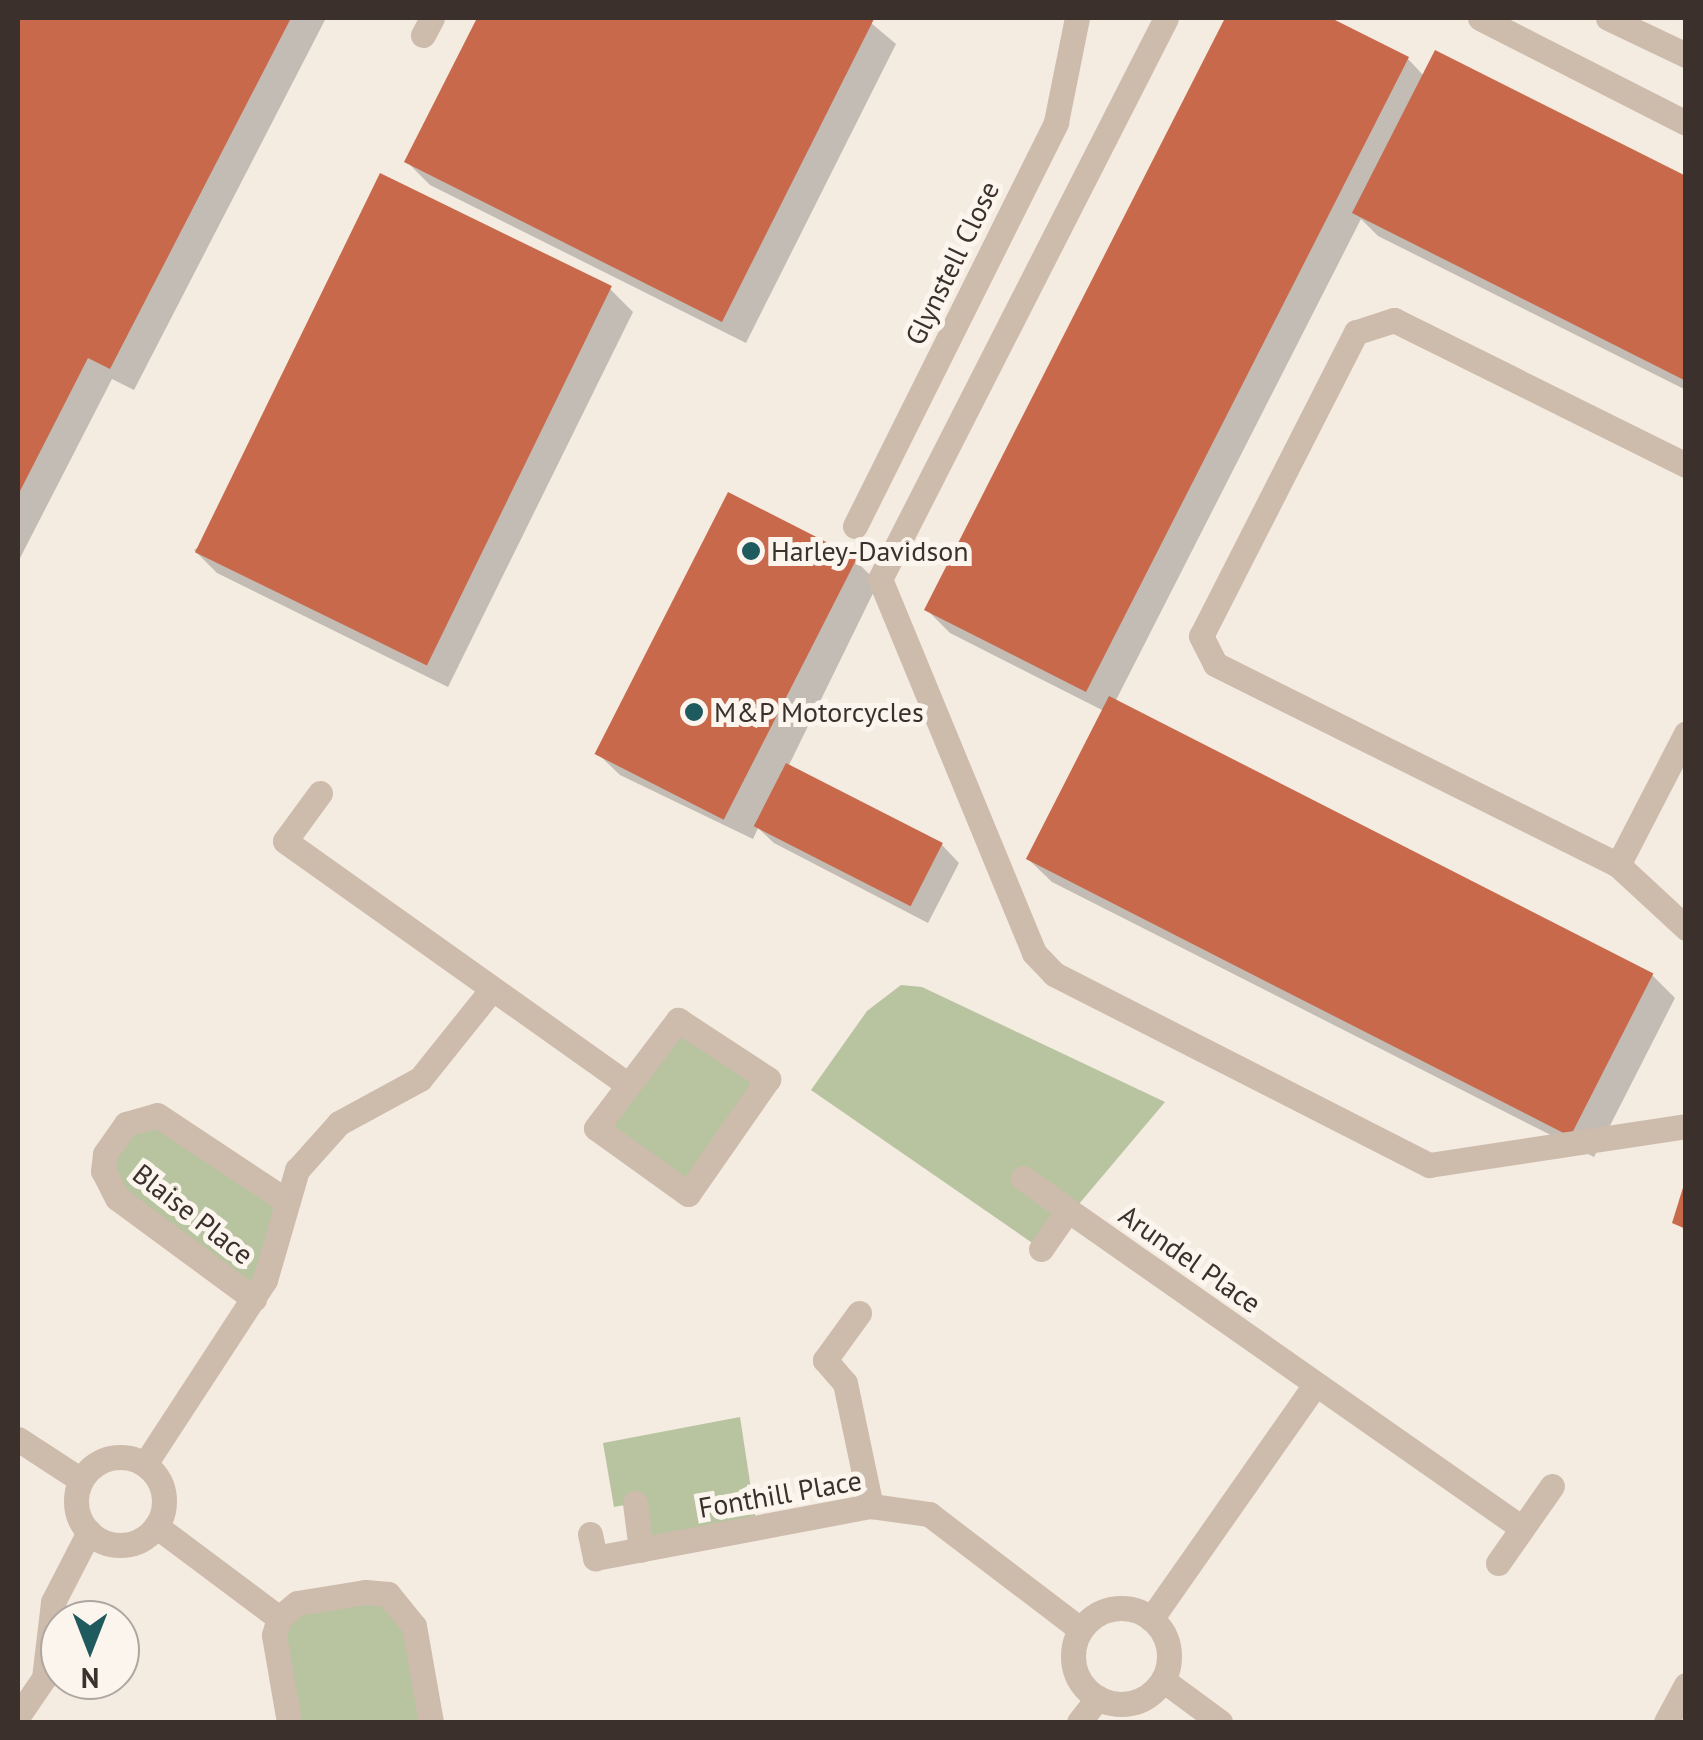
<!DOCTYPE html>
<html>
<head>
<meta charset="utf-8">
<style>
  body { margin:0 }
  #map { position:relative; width:1703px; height:1740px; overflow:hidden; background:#f4ebe1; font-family:"PT Sans",sans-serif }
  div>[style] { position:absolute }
  .green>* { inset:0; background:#b8c4a0; transform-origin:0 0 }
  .shadow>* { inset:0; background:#0003 }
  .building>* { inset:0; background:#c8694b; transform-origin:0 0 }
  .minor>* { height:25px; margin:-12.5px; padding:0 12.5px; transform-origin:12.5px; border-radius:12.5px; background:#cdbbac }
  .minor>.ring { margin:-12.5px; padding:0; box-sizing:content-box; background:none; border:25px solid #cdbbac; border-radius:50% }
  .dots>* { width:28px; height:28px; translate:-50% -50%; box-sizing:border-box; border:5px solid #fbf5ee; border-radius:50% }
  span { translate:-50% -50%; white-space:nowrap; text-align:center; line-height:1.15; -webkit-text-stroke:10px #fbf5ee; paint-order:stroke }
  .street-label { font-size:28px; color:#3b302b }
  .poi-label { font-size:28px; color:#3b302b }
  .left { translate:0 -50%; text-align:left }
  .frame { position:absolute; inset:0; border:20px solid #3b302b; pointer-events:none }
  .north { position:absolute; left:40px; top:1600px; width:100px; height:100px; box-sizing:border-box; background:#fbf5ee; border:2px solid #aea6a0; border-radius:50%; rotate:180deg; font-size:28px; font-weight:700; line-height:40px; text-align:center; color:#3b302b }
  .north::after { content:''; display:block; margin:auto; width:35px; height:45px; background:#1f5a5e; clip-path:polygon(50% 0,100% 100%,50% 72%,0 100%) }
</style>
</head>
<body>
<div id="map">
  <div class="green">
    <i style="clip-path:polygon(901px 985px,922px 987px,1165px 1102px,1041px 1249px,811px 1090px,867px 1011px)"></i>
    <i style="left:678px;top:1020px;width:108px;height:136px;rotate:33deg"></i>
    <i style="clip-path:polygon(140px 1117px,284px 1199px,254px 1299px,117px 1198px,105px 1154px)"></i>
    <i style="clip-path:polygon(740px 1417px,757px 1528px,641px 1550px,635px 1503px,614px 1507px,603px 1443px)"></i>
    <i style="clip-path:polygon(297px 1603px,403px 1605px,431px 1722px,289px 1722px,279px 1618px)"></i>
  </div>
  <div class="shadow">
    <i style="clip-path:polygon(18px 18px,326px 18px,134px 390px,112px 379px,18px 562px)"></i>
    <i style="clip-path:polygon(479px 18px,865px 18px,896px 44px,746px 343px,430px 185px,407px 162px)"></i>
    <i style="clip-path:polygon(1228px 18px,1325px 18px,1408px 59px,1424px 76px,1686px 179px,1686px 390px,1378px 236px,1361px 219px,1115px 702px,1652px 975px,1675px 998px,1594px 1157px,1052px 882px,1028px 859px,1104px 711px,950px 633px,927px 610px)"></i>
    <i style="clip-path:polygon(610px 289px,633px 312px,448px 687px,217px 573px,194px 550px)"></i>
    <i style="clip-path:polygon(855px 560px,878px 583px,788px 767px,942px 845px,959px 863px,928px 923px,774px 843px,758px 828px,753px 839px,620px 775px,596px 752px)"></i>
  </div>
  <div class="building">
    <i style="clip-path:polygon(18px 18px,291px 18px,110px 369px,88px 358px,18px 495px)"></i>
    <i style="clip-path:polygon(477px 18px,871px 18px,874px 19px,722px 322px,404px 162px)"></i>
    <i style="clip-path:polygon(1225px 18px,1331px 18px,1409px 57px,1086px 692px,924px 610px)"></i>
    <i style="clip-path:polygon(1435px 50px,1686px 176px,1686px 381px,1352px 213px)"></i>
    <i style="left:380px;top:173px;width:258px;height:422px;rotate:26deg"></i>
    <i style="left:728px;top:492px;width:145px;height:294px;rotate:27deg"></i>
    <i style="left:1109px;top:696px;width:611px;height:183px;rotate:27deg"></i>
    <i style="left:786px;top:763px;width:176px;height:71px;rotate:27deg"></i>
    <i style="clip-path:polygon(1686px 1178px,1686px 1229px,1672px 1223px)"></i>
  </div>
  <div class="minor">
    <i style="left:1166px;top:18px;width:630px;rotate:117.01deg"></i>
    <i style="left:880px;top:579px;width:404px;rotate:67.6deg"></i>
    <i style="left:1034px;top:953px;width:29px;rotate:46deg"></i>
    <i style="left:1054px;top:974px;width:421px;rotate:27deg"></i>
    <i style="left:1429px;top:1165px;width:260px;rotate:-8.6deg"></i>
    <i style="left:1480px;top:18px;width:231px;rotate:27deg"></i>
    <i style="left:1608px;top:18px;width:86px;rotate:25.4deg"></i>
    <i style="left:423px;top:35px;width:19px;rotate:-62deg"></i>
    <i style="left:1686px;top:465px;width:326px;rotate:-153.6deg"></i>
    <i style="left:1394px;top:320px;width:40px;rotate:162deg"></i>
    <i style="left:1356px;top:332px;width:341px;rotate:117deg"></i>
    <i style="left:1201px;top:636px;width:31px;rotate:63deg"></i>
    <i style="left:1215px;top:664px;width:450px;rotate:26.5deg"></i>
    <i style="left:1618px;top:865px;width:93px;rotate:42.8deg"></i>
    <i style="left:855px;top:526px;width:451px;rotate:-63.5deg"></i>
    <i style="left:1056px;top:122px;width:106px;rotate:-78.6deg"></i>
    <i style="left:320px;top:793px;width:59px;rotate:126.1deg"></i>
    <i style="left:285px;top:841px;width:421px;rotate:35.4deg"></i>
    <i style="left:1618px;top:865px;width:148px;rotate:-62.7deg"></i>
    <i style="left:678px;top:1020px;width:108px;rotate:33.2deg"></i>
    <i style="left:768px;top:1079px;width:140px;rotate:124.8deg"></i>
    <i style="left:688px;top:1194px;width:113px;rotate:-144.3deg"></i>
    <i style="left:596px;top:1128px;width:136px;rotate:-52.8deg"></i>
    <i style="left:1023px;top:1178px;width:55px;rotate:35.4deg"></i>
    <i style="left:1041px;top:1249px;width:47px;rotate:-55.3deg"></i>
    <i style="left:1068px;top:1210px;width:554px;rotate:35.01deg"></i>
    <i style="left:254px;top:1299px;width:170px;rotate:-143.6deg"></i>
    <i style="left:117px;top:1198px;width:30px;rotate:-117deg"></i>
    <i style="left:103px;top:1171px;width:17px;rotate:-83deg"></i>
    <i style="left:105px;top:1154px;width:37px;rotate:-55deg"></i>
    <i style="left:126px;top:1124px;width:32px;rotate:-16deg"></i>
    <i style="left:157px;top:1115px;width:152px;rotate:33.5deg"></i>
    <i style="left:859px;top:1313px;width:58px;rotate:125.9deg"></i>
    <i style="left:825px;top:1360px;width:30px;rotate:49deg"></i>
    <i style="left:845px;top:1383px;width:126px;rotate:78.1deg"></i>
    <i style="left:18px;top:1439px;width:75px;rotate:33.1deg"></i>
    <i class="ring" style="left:76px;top:1457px;width:63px;height:63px"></i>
    <i style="left:145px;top:1464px;width:220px;rotate:-56.9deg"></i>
    <i style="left:265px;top:1280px;width:115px;rotate:-73.8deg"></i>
    <i style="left:297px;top:1170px;width:63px;rotate:-48.2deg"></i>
    <i style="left:339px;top:1123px;width:92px;rotate:-28.5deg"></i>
    <i style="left:420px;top:1079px;width:115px;rotate:-51.3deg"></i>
    <i style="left:635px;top:1503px;width:47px;rotate:82.7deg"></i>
    <i style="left:156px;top:1526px;width:154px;rotate:36.8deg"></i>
    <i style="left:590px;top:1534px;width:25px;rotate:78deg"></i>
    <i style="left:595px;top:1558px;width:281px;rotate:-10.7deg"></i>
    <i style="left:871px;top:1506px;width:59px;rotate:7.9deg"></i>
    <i style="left:929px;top:1514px;width:191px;rotate:37.3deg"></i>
    <i style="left:1498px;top:1563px;width:94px;rotate:-55deg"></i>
    <i class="ring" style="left:1073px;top:1608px;width:71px;height:71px"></i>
    <i style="left:1151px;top:1619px;width:286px;rotate:-55deg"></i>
    <i style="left:1163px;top:1680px;width:71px;rotate:36.4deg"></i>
    <i style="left:18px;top:1716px;width:46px;rotate:-55.6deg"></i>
    <i style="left:44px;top:1678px;width:77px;rotate:-83.2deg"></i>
    <i style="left:53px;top:1602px;width:79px;rotate:-62.8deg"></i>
    <i style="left:289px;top:1722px;width:88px;rotate:-99.8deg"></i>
    <i style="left:274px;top:1635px;width:18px;rotate:-74deg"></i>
    <i style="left:279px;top:1618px;width:23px;rotate:-40deg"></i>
    <i style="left:297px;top:1603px;width:69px;rotate:-9.2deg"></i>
    <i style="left:365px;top:1592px;width:23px;rotate:5deg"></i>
    <i style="left:388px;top:1594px;width:41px;rotate:50.9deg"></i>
    <i style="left:414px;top:1626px;width:97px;rotate:80deg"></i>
    <i style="left:1079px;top:1722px;width:31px;rotate:-52deg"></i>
    <i style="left:1666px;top:1722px;width:42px;rotate:-61.6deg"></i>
  </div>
  <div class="dots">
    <i style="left:751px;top:551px;background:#1f5a5e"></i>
    <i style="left:694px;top:712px;background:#1f5a5e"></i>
  </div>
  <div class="street-label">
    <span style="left:952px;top:263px;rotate:-64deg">Glynstell Close</span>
    <span style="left:193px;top:1214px;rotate:38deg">Blaise Place</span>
    <span style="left:1190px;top:1259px;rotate:35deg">Arundel Place</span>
    <span style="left:780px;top:1494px;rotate:-10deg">Fonthill Place</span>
  </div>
  <div class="poi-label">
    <span class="left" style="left:771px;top:551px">Harley-Davidson</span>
    <span class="left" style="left:714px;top:712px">M&amp;P Motorcycles</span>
  </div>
  <div class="frame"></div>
  <div class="north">N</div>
</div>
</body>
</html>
